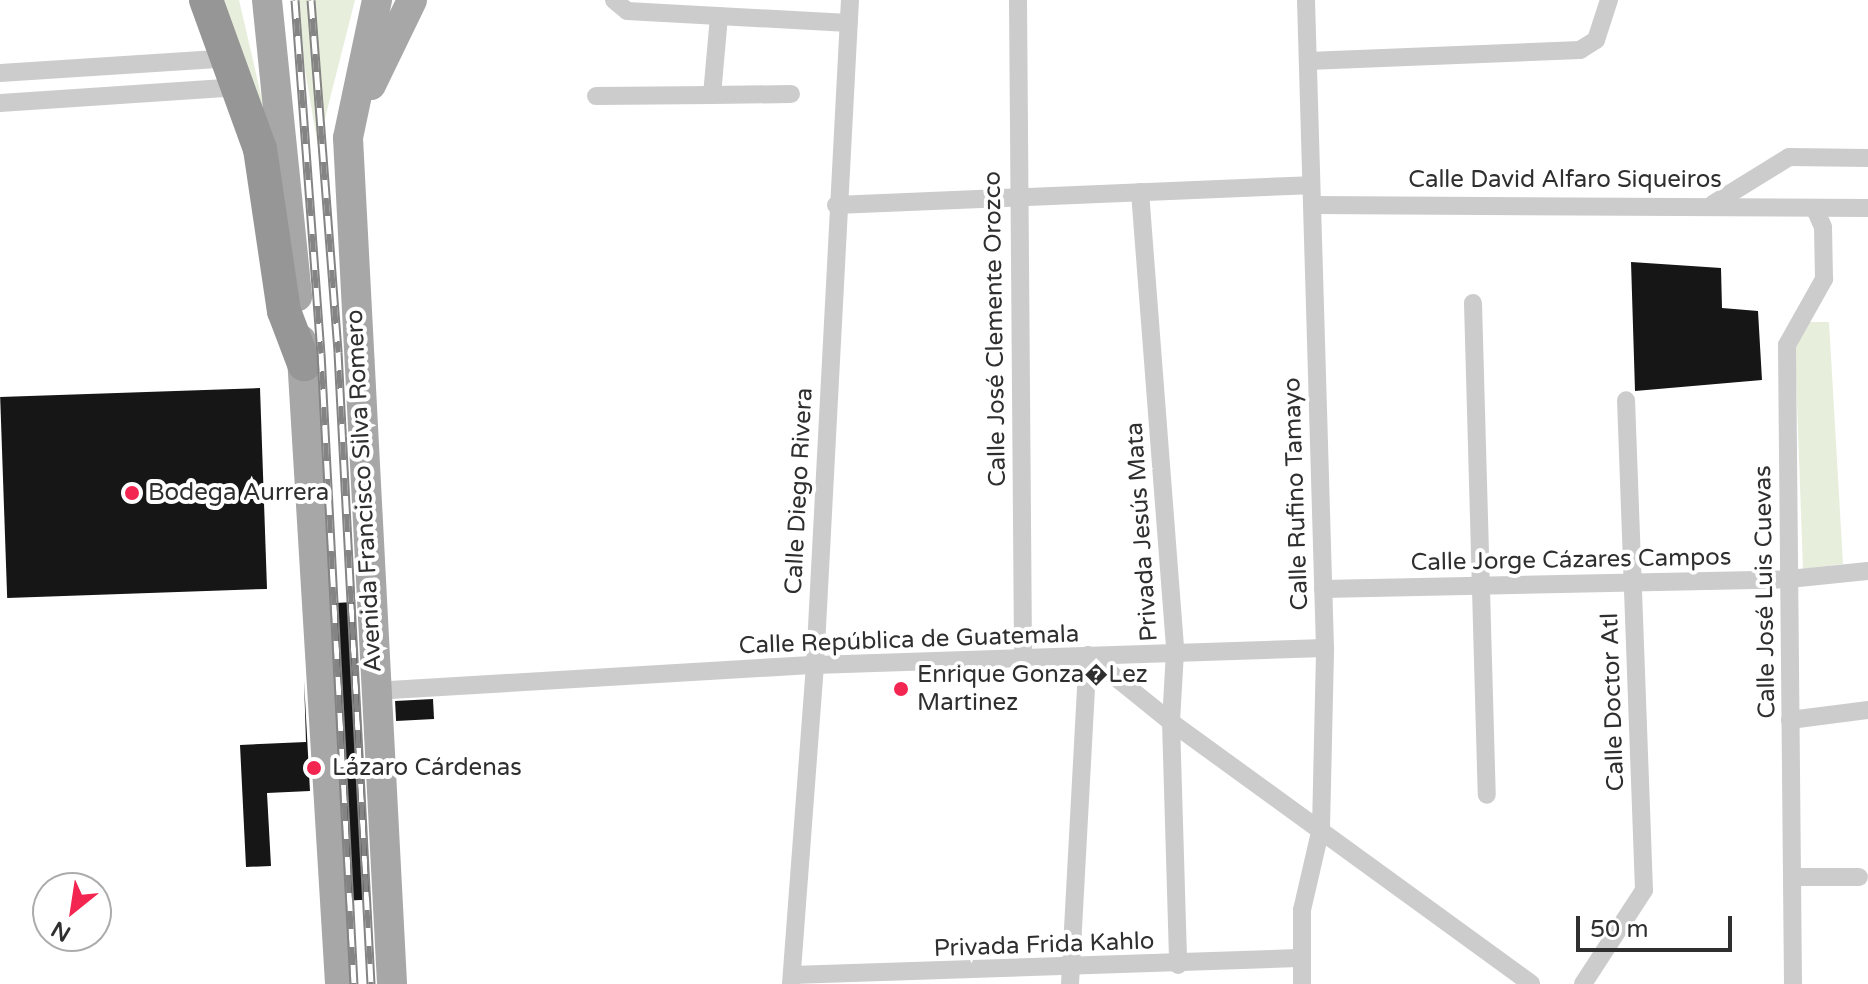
<!DOCTYPE html>
<html>
<head>
<meta charset="utf-8">
<style>
  body { margin:0 }
  #map { position:relative; width:1868px; height:984px; overflow:hidden; background:#fff; font-family:"Varela Round",sans-serif }
  div>[style] { position:absolute }
  .green>* { inset:0; background:#e8eedc }
  .building>* { inset:0; background:#161616; transform-origin:0 0 }
  .minor>* { height:18px; margin:-9px; padding:0 9px; transform-origin:9px; border-radius:9px; background:#ccc }
  .primary>* { height:30px; margin:-15px; padding:0 15px; transform-origin:15px; border-radius:15px; background:#a7a7a7 }
  .motorway>* { height:34px; margin:-17px; padding:0 17px; transform-origin:17px; border-radius:17px; background:#969696 }
  .rail>* { height:9px; margin-top:-4.5px; transform-origin:0; background:repeating-linear-gradient(90deg,#fff 0 18px,#848484 0 36px); box-sizing:border-box; border-block:2px solid #848484 }
  .dots>* { width:22px; height:22px; translate:-50% -50%; box-sizing:border-box; border:4px solid #fff; border-radius:50% }
  span { translate:-50% -50%; white-space:nowrap; text-align:center; line-height:1.15; -webkit-text-stroke:8px #fff; paint-order:stroke }
  .street-label { font-size:24px; color:#2f2f2f }
  .poi-label { font-size:24px; color:#2f2f2f }
  .left { translate:0 -50%; text-align:left }
  .north { position:absolute; left:32px; top:872px; width:80px; height:80px; box-sizing:border-box; background:#fff; border:2px solid #acacac; border-radius:50%; rotate:210deg; font-size:22px; font-weight:700; line-height:32px; text-align:center; color:#2f2f2f }
  .north::after { content:''; display:block; margin:auto; width:28px; height:36px; background:#f32551; clip-path:polygon(50% 0,100% 100%,50% 72%,0 100%) }
  .scale { position:absolute; left:1576px; top:916px; width:156px; height:36px; box-sizing:border-box; border:4px solid #2f2f2f; border-top:0; padding-left:10px; font-size:24px; line-height:28px; white-space:nowrap; color:#2f2f2f; -webkit-text-stroke:6px #fff; paint-order:stroke }
</style>
</head>
<body>
<div id="map">
  <div class="green">
    <i style="clip-path:polygon(217px 0,239px 0,271px 138px)"></i>
    <i style="clip-path:polygon(293px 0,355px 0,318px 146px)"></i>
    <i style="clip-path:polygon(1808px 322px,1829px 322px,1843px 564px,1803px 569px,1795px 347px)"></i>
  </div>
  <div class="building">
    <i style="clip-path:polygon(1631px 262px,1721px 268px,1722px 308px,1758px 311px,1762px 380px,1635px 391px)"></i>
    <i style="left:260px;top:388px;width:201px;height:260px;rotate:88deg"></i>
    <i style="left:354px;top:602px;width:298px;height:19px;rotate:87deg"></i>
    <i style="clip-path:polygon(304px 680px,310px 791px,267px 793px,271px 866px,246px 867px,240px 745px,306px 742px)"></i>
    <i style="left:433px;top:699px;width:20px;height:38px;rotate:87deg"></i>
  </div>
  <div class="minor">
    <i style="left:614px;top:0;width:17px;rotate:40deg"></i>
    <i style="left:627px;top:11px;width:222px;rotate:3.1deg"></i>
    <i style="left:1018px;top:0;width:657px;rotate:89.56deg"></i>
    <i style="left:1308px;top:61px;width:272px;rotate:-2.3deg"></i>
    <i style="left:1580px;top:50px;width:19px;rotate:-32deg"></i>
    <i style="left:1596px;top:40px;width:42px;rotate:-72deg"></i>
    <i style="left:0;top:73px;width:229px;rotate:-3.7deg"></i>
    <i style="left:712px;top:95px;width:79px;rotate:-0.7deg"></i>
    <i style="left:596px;top:96px;width:116px;rotate:-0.5deg"></i>
    <i style="left:712px;top:95px;width:79px;rotate:-84.9deg"></i>
    <i style="left:0;top:103px;width:240px;rotate:-3.8deg"></i>
    <i style="left:1140px;top:192px;width:461px;rotate:85.6deg"></i>
    <i style="left:1175px;top:652px;width:70px;rotate:93.3deg"></i>
    <i style="left:1171px;top:722px;width:243px;rotate:88.3deg"></i>
    <i style="left:1713px;top:204px;width:89px;rotate:-31.7deg"></i>
    <i style="left:1789px;top:157px;width:79px;rotate:0.7deg"></i>
    <i style="left:836px;top:205px;width:474px;rotate:-2.4deg"></i>
    <i style="left:1312px;top:205px;width:556px;rotate:0.31deg"></i>
    <i style="left:1473px;top:303px;width:492px;rotate:88.4deg"></i>
    <i style="left:1323px;top:589px;width:466px;rotate:-1.2deg"></i>
    <i style="left:1789px;top:579px;width:79px;rotate:-5.8deg"></i>
    <i style="left:1088px;top:655px;width:107px;rotate:38.9deg"></i>
    <i style="left:1171px;top:722px;width:445px;rotate:36deg"></i>
    <i style="left:373px;top:691px;width:443px;rotate:-3.4deg"></i>
    <i style="left:815px;top:665px;width:510px;rotate:-1.91deg"></i>
    <i style="left:1790px;top:720px;width:79px;rotate:-7.3deg"></i>
    <i style="left:1792px;top:877px;width:67px"></i>
    <i style="left:792px;top:975px;width:506px;rotate:-1.92deg"></i>
    <i style="left:791px;top:984px;width:320px;rotate:-85.7deg"></i>
    <i style="left:815px;top:665px;width:666px;rotate:-86.99deg"></i>
    <i style="left:1070px;top:984px;width:329px;rotate:-86.9deg"></i>
    <i style="left:1302px;top:984px;width:74px;rotate:-90deg"></i>
    <i style="left:1302px;top:910px;width:84px;rotate:-77deg"></i>
    <i style="left:1321px;top:828px;width:180px;rotate:-88.7deg"></i>
    <i style="left:1325px;top:648px;width:648px;rotate:-91.68deg"></i>
    <i style="left:1583px;top:984px;width:112px;rotate:-57deg"></i>
    <i style="left:1644px;top:890px;width:490px;rotate:-92.1deg"></i>
    <i style="left:1793px;top:984px;width:639px;rotate:-90.54deg"></i>
    <i style="left:1787px;top:345px;width:76px;rotate:-60.7deg"></i>
    <i style="left:1824px;top:279px;width:52px;rotate:-91.1deg"></i>
    <i style="left:1823px;top:227px;width:17px;rotate:-114deg"></i>
  </div>
  <div class="primary">
    <i style="left:267px;top:0;width:298px;rotate:84.2deg"></i>
    <i style="left:377px;top:0;width:141px;rotate:101.9deg"></i>
    <i style="left:348px;top:138px;width:847px;rotate:87.02deg"></i>
    <i style="left:371px;top:85px;width:94px;rotate:-64.2deg"></i>
    <i style="left:301px;top:340px;width:645px;rotate:86.53deg"></i>
  </div>
  <div class="motorway">
    <i style="left:206px;top:0;width:158px;rotate:70.1deg"></i>
    <i style="left:260px;top:149px;width:164px;rotate:81.6deg"></i>
    <i style="left:284px;top:311px;width:57px;rotate:69.3deg"></i>
  </div>
  <div class="rail">
    <i style="left:295px;top:0;width:354px;rotate:85.8deg"></i>
    <i style="left:321px;top:353px;width:632px;rotate:87.01deg"></i>
    <i style="left:311px;top:0;width:353px;rotate:85.6deg"></i>
    <i style="left:338px;top:352px;width:633px;rotate:87.01deg"></i>
  </div>
  <div class="dots">
    <i style="left:132px;top:493px;background:#f32551"></i>
    <i style="left:901px;top:689px;background:#f32551"></i>
    <i style="left:314px;top:768px;background:#f32551"></i>
  </div>
  <div class="street-label">
    <span style="left:1565px;top:180px">Calle David Alfaro Siqueiros</span>
    <span style="left:995px;top:329px;rotate:-91deg">Calle José Clemente Orozco</span>
    <span style="left:364px;top:491px;rotate:-93deg">Avenida Francisco Silva Romero</span>
    <span style="left:799px;top:491px;rotate:-87deg">Calle Diego Rivera</span>
    <span style="left:1296px;top:494px;rotate:-92deg">Calle Rufino Tamayo</span>
    <span style="left:1142px;top:532px;rotate:-94deg">Privada Jesús Mata</span>
    <span style="left:1571px;top:560px;rotate:-1deg">Calle Jorge Cázares Campos</span>
    <span style="left:1765px;top:592px;rotate:-91deg">Calle José Luis Cuevas</span>
    <span style="left:909px;top:640px;rotate:-2deg">Calle República de Guatemala</span>
    <span style="left:1613px;top:702px;rotate:-92deg">Calle Doctor Atl</span>
    <span style="left:1044px;top:945px;rotate:-2deg">Privada Frida Kahlo</span>
  </div>
  <div class="poi-label">
    <span class="left" style="left:148px;top:493px">Bodega Aurrera</span>
    <span class="left" style="left:917px;top:689px">Enrique Gonza�Lez<br>Martinez</span>
    <span class="left" style="left:332px;top:768px">Lázaro Cárdenas</span>
  </div>
  <div class="north">N</div>
  <div class="scale">50 m</div>
</div>
</body>
</html>
